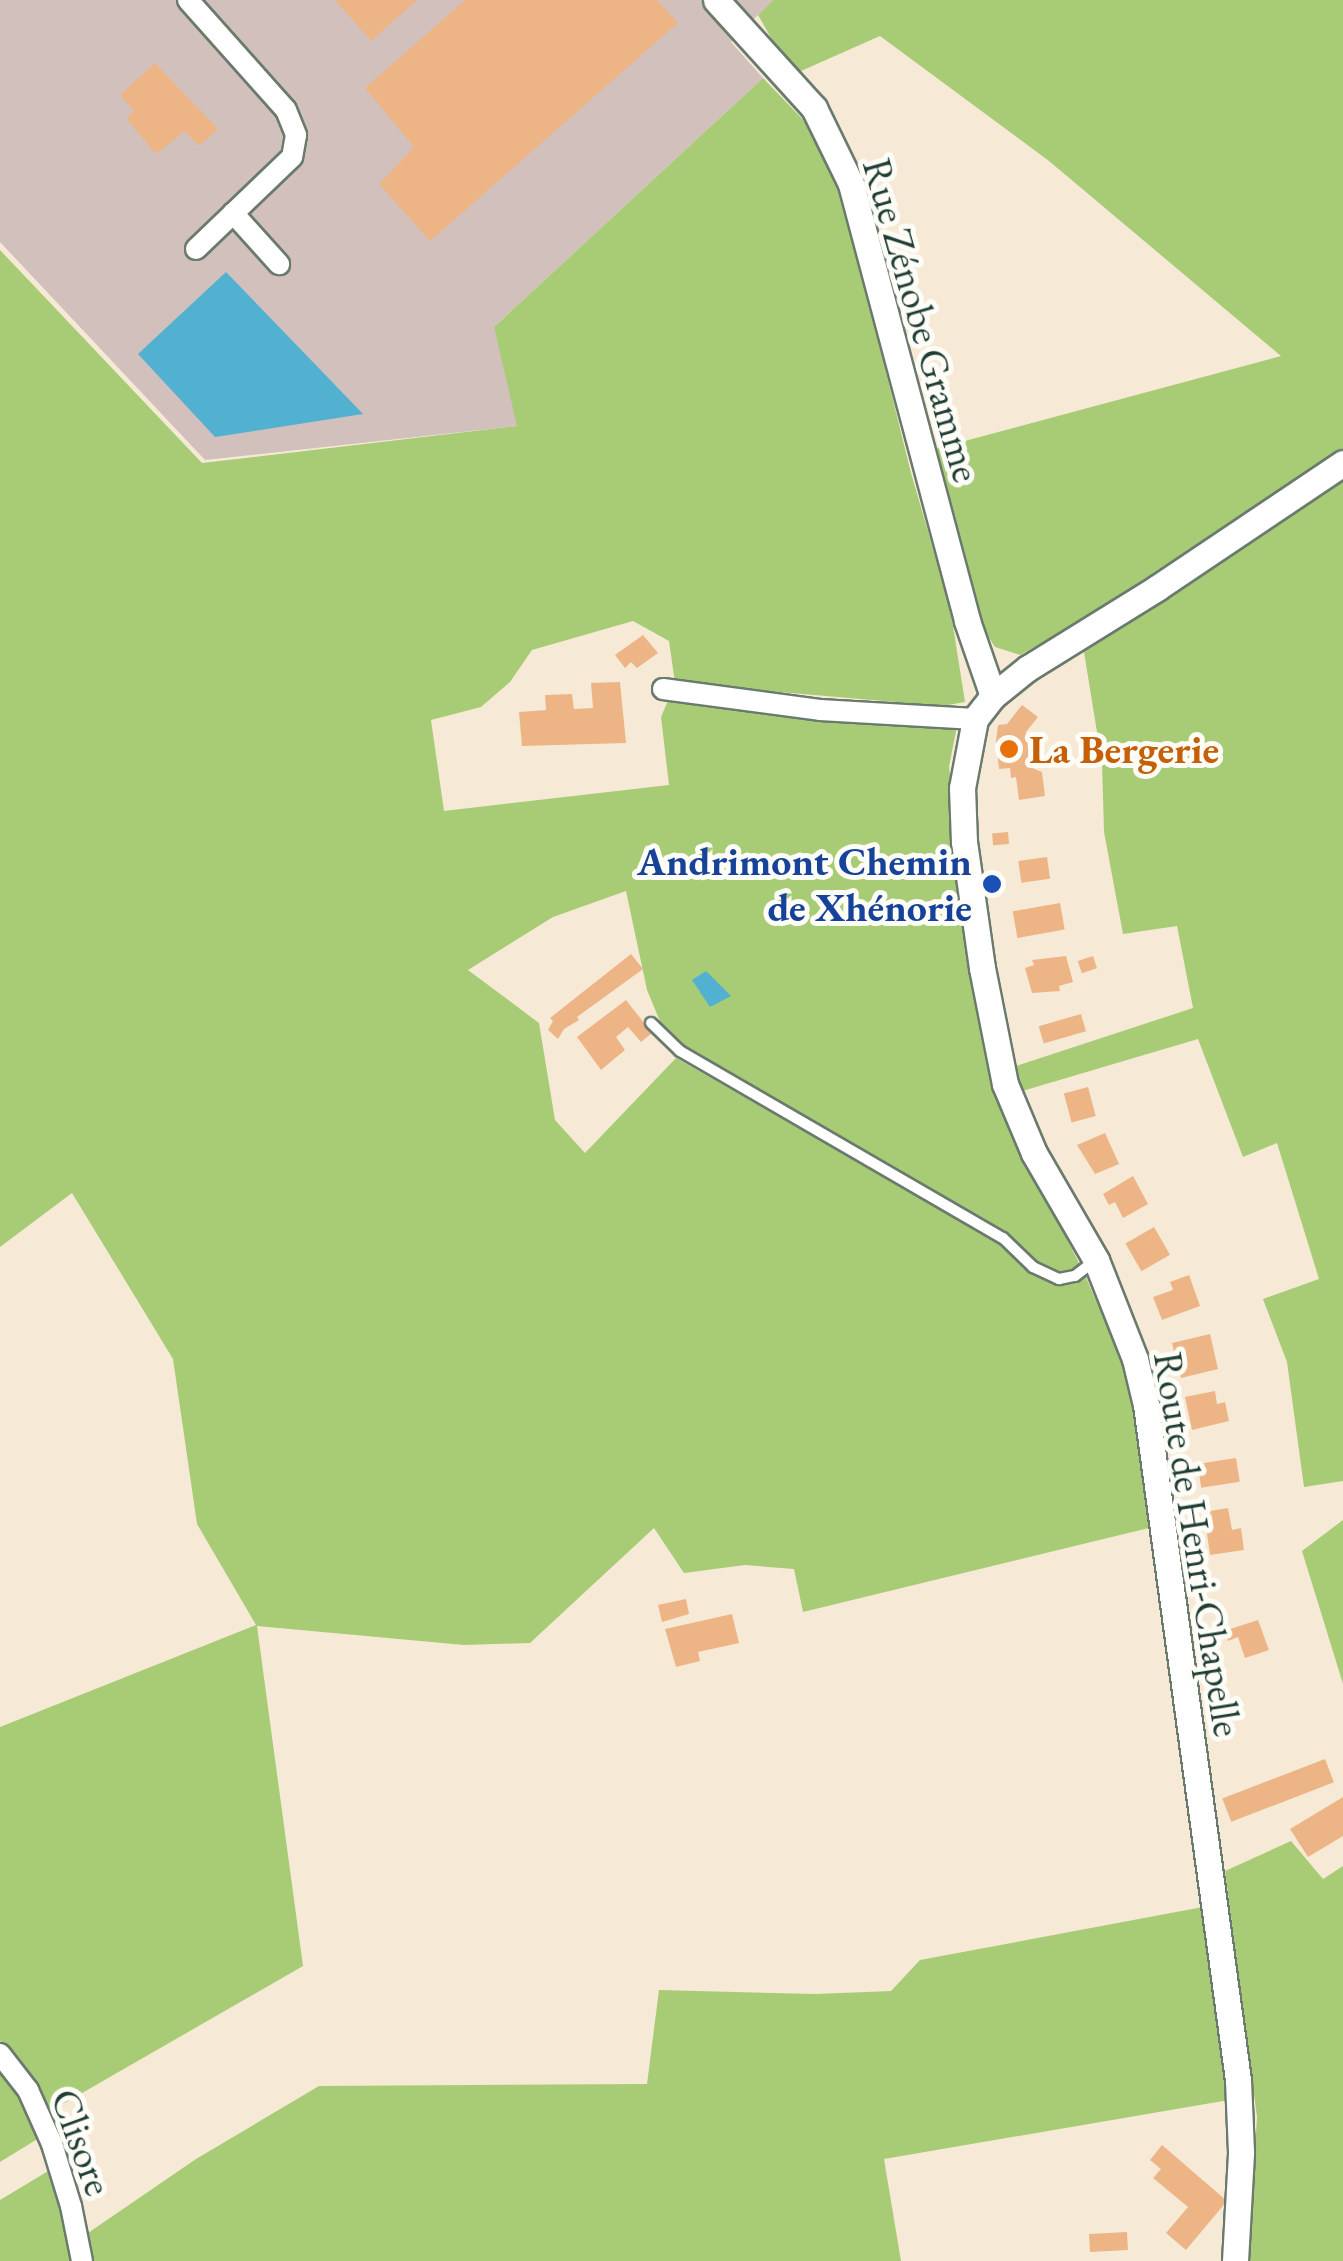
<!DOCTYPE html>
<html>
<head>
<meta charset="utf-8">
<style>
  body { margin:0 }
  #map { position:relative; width:1343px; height:2261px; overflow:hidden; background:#f6ead6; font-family:"EB Garamond",serif }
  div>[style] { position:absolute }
  .industrial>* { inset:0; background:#d1c0bc }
  .green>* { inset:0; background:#a8cc76 }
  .water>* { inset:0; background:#52b0d0 }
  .building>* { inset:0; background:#edb586; transform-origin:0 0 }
  .roads { filter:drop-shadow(2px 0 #6a7a6d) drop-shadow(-2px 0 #6a7a6d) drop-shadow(0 2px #6a7a6d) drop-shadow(0 -2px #6a7a6d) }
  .service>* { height:10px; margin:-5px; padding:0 5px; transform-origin:5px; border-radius:5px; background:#fff }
  .minor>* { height:20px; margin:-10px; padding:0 10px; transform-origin:10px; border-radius:10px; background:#fff }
  .tertiary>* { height:25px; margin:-12.5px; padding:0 12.5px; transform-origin:12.5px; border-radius:12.5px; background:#fff }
  .dots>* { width:28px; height:28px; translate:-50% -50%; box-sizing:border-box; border:5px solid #fdfcf7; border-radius:50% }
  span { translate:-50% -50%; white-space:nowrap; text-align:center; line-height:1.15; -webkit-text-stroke:10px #fdfcf7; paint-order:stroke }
  .street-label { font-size:40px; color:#1f3d34 }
  .food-label { font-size:40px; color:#c56008; font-weight:700 }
  .left { translate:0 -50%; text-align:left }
  .transit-label { font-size:40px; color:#164399; font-weight:700 }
  .right { translate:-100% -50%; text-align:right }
</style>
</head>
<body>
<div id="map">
  <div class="industrial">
    <i style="clip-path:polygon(0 0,773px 0,731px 42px,763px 78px,495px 326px,518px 426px,205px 460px,0 242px)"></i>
  </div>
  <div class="green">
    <i style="clip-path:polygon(773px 0,1343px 0,1343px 451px,1106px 608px,1020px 655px,995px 647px,977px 619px,931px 450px,1281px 356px,1049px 161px,880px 36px,792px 75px,758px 15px)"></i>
    <i style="clip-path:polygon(763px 78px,812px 129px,846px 210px,911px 473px,950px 607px,965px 702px,942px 706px,675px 683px,669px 641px,633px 621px,532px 650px,510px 682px,481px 707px,431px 720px,444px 811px,669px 785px,661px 717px,669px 698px,958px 721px,949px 767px,980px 1027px,1006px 1120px,1080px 1265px,1063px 1273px,1043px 1266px,1012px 1237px,685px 1048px,664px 1031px,647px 990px,626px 891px,553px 917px,468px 970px,539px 1023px,555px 1120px,585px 1153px,676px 1058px,1001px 1244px,1042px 1279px,1060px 1286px,1085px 1275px,1132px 1384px,1153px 1527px,803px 1612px,794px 1569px,745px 1565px,684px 1573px,654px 1528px,530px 1643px,464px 1645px,257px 1626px,303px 1966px,49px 2112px,31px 2076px,0 2041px,0 1727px,256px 1625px,197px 1524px,173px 1359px,72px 1193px,0 1247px,0 250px,202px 463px,517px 426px,494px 327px)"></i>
    <i style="clip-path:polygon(1343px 481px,1343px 1481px,1304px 1487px,1287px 1362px,1263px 1299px,1319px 1279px,1277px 1143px,1243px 1157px,1198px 1039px,1019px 1092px,1013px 1067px,1193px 1008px,1177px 926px,1123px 934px,1104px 832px,1102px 763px,1084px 652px)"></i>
    <i style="clip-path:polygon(1343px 1520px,1343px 1684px,1302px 1551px)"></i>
    <i style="clip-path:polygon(1291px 1841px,1323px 1879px,1343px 1866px,1343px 2261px,1248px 2261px,1257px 2117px,1225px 1871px)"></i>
    <i style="clip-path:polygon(1203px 1907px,1229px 2100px,884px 2159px,901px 2261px,89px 2261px,85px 2235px,196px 2159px,319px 2086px,647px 2084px,659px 1990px,815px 1994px,891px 1991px,920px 1960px)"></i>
    <i style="clip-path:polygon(0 2064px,44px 2135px,0 2162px)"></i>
    <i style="clip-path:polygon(55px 2167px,78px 2261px,0 2261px,0 2200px)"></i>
  </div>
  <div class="water">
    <i style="clip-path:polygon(226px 272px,363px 414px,215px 437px,138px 354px)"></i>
    <i style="clip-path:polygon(706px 971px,731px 996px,710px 1007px,692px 980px)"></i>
  </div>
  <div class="building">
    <i style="clip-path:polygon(335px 0,417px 0,371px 41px)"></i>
    <i style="clip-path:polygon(465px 0,657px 0,678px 23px,430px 241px,379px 184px,414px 147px,365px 88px)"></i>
    <i style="clip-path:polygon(155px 63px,218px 129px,199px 146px,185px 131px,156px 154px,126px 118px,134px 111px,120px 95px)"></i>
    <i style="clip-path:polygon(643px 635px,658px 653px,637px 668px,631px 662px,625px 668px,615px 655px)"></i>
    <i style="clip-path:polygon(620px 682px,626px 743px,522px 746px,519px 712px,546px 710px,545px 695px,572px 694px,574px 709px,593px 708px,591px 683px)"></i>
    <i style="clip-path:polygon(1022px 705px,1038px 717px,1026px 732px,1030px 767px,1042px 772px,1045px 796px,1019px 800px,1016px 777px,1011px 778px,1010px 768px,999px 769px,996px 741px,998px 725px,1007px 724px)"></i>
    <i style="left:1008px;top:832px;width:12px;height:16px;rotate:85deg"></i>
    <i style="left:1047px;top:857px;width:22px;height:29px;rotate:82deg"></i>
    <i style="left:1060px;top:903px;width:27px;height:48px;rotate:80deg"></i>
    <i style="clip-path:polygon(631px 954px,643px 969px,577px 1017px,579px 1020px,564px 1029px,558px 1039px,548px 1030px,553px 1021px,550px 1018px)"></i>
    <i style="clip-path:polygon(1066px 956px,1073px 982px,1059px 986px,1060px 991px,1032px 993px,1025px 968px,1034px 965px,1032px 960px)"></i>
    <i style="left:1093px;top:956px;width:13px;height:16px;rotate:72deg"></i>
    <i style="clip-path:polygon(626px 1000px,652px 1033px,641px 1042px,628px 1027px,616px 1037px,625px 1050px,601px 1070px,577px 1037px)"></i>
    <i style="left:1081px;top:1014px;width:18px;height:44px;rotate:74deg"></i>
    <i style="left:1088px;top:1087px;width:30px;height:25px;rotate:75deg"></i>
    <i style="clip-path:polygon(1105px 1133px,1119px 1164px,1095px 1174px,1077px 1145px)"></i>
    <i style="clip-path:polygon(1133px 1176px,1148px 1204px,1123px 1218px,1115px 1202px,1109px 1205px,1103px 1194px)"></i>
    <i style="left:1154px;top:1227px;width:32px;height:33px;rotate:60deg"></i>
    <i style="clip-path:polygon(1189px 1275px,1200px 1306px,1162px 1320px,1153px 1297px,1173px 1290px,1170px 1282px)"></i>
    <i style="clip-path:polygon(1210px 1334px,1218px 1369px,1181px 1378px,1178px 1366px,1161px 1370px,1159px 1360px,1175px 1356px,1172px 1343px)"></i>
    <i style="clip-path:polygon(1215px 1391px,1217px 1404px,1225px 1402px,1229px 1421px,1192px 1430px,1185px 1397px)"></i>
    <i style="left:1236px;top:1458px;width:24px;height:39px;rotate:81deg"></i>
    <i style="clip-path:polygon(1228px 1508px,1232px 1530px,1241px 1528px,1244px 1550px,1210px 1555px,1204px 1512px)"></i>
    <i style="clip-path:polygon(686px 1599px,689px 1614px,662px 1622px,658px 1605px)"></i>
    <i style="clip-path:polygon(732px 1614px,739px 1643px,698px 1652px,700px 1661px,676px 1667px,665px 1629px)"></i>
    <i style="clip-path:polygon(1258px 1620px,1269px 1650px,1245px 1658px,1238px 1637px,1228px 1641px,1224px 1631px)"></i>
    <i style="left:1325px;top:1759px;width:25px;height:110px;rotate:69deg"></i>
    <i style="clip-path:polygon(1343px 1797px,1343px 1836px,1308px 1857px,1290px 1829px)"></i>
    <i style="clip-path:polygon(1162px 2145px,1227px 2201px,1186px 2250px,1166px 2233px,1188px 2207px,1153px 2178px,1161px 2169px,1150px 2160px)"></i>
    <i style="left:1127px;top:2232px;width:18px;height:38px;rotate:87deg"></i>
  </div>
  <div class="roads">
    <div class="service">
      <i style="left:651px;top:1023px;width:40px;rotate:44deg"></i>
      <i style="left:680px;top:1051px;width:373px;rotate:30.1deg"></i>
      <i style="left:1003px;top:1238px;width:42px;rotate:44deg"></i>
      <i style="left:1033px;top:1267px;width:29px;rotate:25deg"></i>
      <i style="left:1059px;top:1279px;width:16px;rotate:-11deg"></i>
      <i style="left:1075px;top:1276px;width:24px;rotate:-38deg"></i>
    </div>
    <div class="minor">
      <i style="left:188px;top:0;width:147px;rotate:48.3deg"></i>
      <i style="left:286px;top:110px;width:27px;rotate:68deg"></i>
      <i style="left:296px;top:135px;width:22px;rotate:100deg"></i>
      <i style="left:292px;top:157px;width:133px;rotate:136.2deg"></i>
      <i style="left:233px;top:213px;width:69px;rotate:48deg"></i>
      <i style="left:663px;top:689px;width:158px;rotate:7.6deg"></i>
      <i style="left:820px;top:710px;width:155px;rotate:3.3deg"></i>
      <i style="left:0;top:2054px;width:46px;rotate:52.1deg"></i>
      <i style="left:28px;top:2090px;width:59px;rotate:66deg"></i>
      <i style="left:52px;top:2144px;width:65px;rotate:73deg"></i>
      <i style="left:71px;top:2206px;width:56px;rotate:78.7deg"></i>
    </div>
    <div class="tertiary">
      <i style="left:716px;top:0;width:146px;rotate:47.8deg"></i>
      <i style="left:814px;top:108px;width:85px;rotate:64deg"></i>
      <i style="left:851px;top:184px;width:452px;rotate:75.1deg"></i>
      <i style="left:967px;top:621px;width:79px;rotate:70.9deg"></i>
      <i style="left:1235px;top:2261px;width:109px;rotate:-86.8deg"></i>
      <i style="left:1241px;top:2152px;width:72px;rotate:-92.4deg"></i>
      <i style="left:1238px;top:2080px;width:681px;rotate:-97.76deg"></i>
      <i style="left:1146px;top:1405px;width:47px;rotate:-103.4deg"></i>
      <i style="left:1135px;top:1359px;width:106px;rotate:-111.5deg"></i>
      <i style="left:1096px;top:1260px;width:124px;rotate:-120.1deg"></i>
      <i style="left:1034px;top:1153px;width:75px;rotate:-112.8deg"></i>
      <i style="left:1005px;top:1084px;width:118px;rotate:-101.2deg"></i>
      <i style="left:982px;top:968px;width:127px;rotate:-98.1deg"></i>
      <i style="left:964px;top:842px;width:54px;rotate:-92.1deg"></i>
      <i style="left:962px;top:788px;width:70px;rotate:-79.3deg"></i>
      <i style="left:975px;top:719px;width:29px;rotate:-52deg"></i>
      <i style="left:993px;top:696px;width:45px;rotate:-38.7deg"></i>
      <i style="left:1028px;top:668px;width:152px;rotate:-31.8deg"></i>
      <i style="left:1157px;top:588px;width:224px;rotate:-33.9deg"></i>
    </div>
  </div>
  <div class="dots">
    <i style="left:1009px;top:749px;background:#e8710a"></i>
    <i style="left:992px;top:884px;background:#1a4fb4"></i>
  </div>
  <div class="street-label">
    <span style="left:922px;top:320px;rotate:74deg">Rue Zénobe Gramme</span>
    <span style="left:1198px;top:1544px;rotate:81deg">Route de Henri-Chapelle</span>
    <span style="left:82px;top:2142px;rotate:70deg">Clisore</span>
  </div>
  <div class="food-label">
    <span class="left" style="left:1029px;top:749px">La Bergerie</span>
  </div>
  <div class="transit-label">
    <span class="right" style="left:972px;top:884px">Andrimont Chemin<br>de Xhénorie</span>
  </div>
</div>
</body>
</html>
